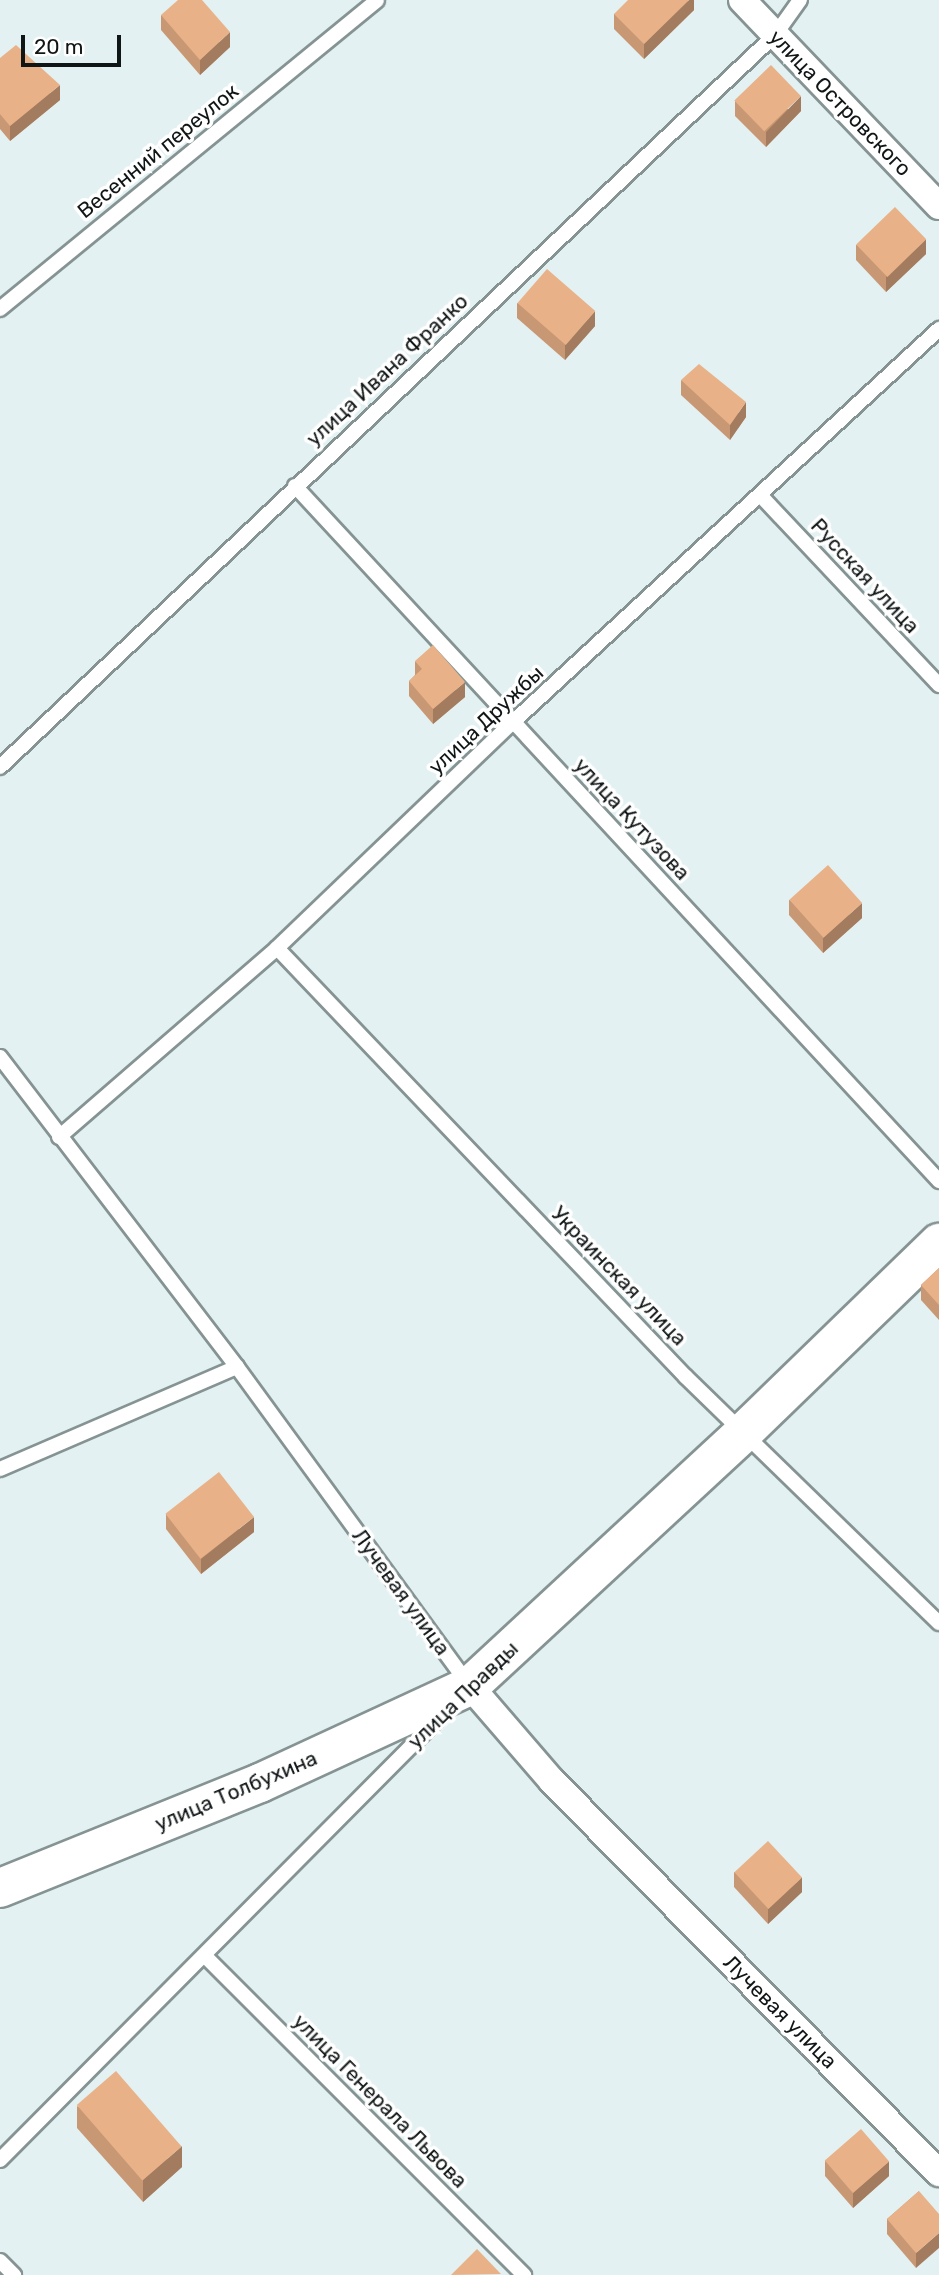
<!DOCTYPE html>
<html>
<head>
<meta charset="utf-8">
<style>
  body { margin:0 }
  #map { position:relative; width:939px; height:2275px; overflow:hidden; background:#e3f1f2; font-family:Rubik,sans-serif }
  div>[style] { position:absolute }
  .roads { filter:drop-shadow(2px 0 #859393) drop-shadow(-2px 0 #859393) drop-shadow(0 2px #859393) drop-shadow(0 -2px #859393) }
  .lane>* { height:14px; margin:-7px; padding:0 7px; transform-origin:7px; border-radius:7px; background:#fff }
  .street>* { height:26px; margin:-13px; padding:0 13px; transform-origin:13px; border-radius:13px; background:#fff }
  .secondary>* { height:38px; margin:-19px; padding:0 19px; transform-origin:19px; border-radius:19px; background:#fff }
  .wall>* { inset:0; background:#c89875 }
  .shaded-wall>* { inset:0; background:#a37c5f }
  .building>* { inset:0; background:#e9b188; transform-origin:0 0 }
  span { translate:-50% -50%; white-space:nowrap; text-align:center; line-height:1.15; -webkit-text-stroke:7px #fff; paint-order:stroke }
  .street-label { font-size:21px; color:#101516 }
  .scale { position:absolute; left:21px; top:35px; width:100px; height:32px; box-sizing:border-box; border:4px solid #101516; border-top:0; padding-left:9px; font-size:21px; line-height:24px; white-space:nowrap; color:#101516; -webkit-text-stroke:5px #fff; paint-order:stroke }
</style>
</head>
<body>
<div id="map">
  <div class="roads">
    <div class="lane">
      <i style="left:0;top:309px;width:487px;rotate:-39.3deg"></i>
      <i style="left:295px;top:486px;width:948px;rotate:47.18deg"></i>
      <i style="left:761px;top:496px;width:260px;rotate:46.7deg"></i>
      <i style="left:0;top:767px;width:1066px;rotate:-43.37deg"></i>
      <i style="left:775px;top:35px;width:43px;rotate:-54.5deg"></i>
      <i style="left:277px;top:948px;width:593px;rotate:46.37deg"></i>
      <i style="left:686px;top:1377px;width:353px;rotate:44.2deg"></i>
      <i style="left:0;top:1057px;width:390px;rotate:52.6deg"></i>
      <i style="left:237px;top:1367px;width:392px;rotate:53.9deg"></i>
      <i style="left:59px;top:1137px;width:289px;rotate:-40.9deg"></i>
      <i style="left:277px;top:948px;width:327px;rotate:-43.8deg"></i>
      <i style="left:513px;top:722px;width:580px;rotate:-42.69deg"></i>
      <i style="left:0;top:1469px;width:258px;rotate:-23.3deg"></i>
      <i style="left:206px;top:1957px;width:450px;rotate:45deg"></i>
      <i style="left:0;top:2160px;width:631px;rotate:-45.19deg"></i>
      <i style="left:0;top:2261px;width:20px;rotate:45deg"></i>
    </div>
    <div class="street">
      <i style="left:742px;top:0;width:285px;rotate:46.3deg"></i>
      <i style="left:470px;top:1686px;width:125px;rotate:49.2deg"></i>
      <i style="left:552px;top:1781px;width:551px;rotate:45.37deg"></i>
    </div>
    <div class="secondary">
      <i style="left:0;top:1888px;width:280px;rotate:-22deg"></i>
      <i style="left:260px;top:1783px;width:231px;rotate:-24.8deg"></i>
      <i style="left:470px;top:1686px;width:374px;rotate:-42.8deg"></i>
      <i style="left:744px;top:1432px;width:272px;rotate:-44.1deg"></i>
    </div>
  </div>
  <div class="wall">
    <i style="clip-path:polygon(694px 0,694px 10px,644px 59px,614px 29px,614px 14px)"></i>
    <i style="clip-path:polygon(161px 15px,230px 47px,200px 75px,161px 30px)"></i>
    <i style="clip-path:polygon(0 58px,60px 100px,10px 141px,0 129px)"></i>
    <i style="clip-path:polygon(735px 101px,801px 111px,766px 147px,735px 116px)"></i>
    <i style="clip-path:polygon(856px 245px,926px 254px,886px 292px,856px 260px)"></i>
    <i style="clip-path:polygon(517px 303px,595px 326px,565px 360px,517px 318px)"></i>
    <i style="clip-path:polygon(681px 380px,746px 417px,730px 440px,681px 395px)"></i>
    <i style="clip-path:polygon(415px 661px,465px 697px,433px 724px,409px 696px,409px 681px,415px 675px)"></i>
    <i style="clip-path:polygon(789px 900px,862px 918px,823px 953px,789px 915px)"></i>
    <i style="clip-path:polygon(939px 1268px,939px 1320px,921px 1300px,921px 1285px)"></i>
    <i style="clip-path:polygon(166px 1514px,254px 1532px,201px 1574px,166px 1529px)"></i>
    <i style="clip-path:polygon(734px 1872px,802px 1892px,768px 1924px,734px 1887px)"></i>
    <i style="clip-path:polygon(77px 2106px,182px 2167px,143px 2202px,77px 2128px)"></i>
    <i style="clip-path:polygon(825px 2161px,889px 2176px,853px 2208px,825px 2176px)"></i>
    <i style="clip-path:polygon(919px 2191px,916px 2268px,887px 2234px,887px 2219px)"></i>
  </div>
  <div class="shaded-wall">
    <i style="clip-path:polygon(689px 0,694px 0,694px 10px,644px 59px,644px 44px)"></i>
    <i style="clip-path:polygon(230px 32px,230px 47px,200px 75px,200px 60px)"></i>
    <i style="clip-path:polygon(60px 85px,60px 100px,10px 141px,10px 126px)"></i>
    <i style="clip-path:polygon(801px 96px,801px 111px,766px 147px,766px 132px)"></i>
    <i style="clip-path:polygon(926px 239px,926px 254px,886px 292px,886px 277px)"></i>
    <i style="clip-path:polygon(595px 311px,595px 326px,565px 360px,565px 345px)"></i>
    <i style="clip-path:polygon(746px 402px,746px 417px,730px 440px,730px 425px)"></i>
    <i style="clip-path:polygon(465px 682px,465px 697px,433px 724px,433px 709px)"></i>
    <i style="clip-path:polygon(862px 903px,862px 918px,823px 953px,823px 938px)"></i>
    <i style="clip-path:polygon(254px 1517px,254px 1532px,201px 1574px,201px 1559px)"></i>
    <i style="clip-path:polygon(802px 1877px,802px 1892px,768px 1924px,768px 1909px)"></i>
    <i style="clip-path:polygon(182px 2146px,182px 2167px,143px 2202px,143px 2180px)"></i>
    <i style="clip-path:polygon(889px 2161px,889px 2176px,853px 2208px,853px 2193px)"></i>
    <i style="clip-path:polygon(939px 2233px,939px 2248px,916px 2268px,916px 2253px)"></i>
  </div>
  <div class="building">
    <i style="clip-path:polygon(178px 0,202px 0,230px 32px,200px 60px,161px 15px)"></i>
    <i style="clip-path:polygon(628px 0,689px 0,644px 44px,614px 14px)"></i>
    <i style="clip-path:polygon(16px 45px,60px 85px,10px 126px,0 114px,0 58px)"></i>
    <i style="left:771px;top:65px;width:43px;height:51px;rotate:46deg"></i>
    <i style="left:895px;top:207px;width:45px;height:54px;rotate:46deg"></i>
    <i style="left:547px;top:269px;width:64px;height:45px;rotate:41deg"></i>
    <i style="clip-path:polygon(699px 364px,746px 402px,730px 425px,681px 380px)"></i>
    <i style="clip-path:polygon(433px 645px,465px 682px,433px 709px,409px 681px,422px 669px,415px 661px)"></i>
    <i style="left:828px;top:865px;width:51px;height:52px;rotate:48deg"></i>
    <i style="clip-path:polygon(939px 1268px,939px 1305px,921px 1285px)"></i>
    <i style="left:219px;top:1472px;width:57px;height:68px;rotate:52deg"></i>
    <i style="left:768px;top:1841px;width:50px;height:46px;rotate:47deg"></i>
    <i style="left:116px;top:2071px;width:100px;height:52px;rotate:49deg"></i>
    <i style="left:861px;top:2129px;width:43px;height:48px;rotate:49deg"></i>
    <i style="clip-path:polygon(919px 2191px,939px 2214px,939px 2233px,916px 2253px,887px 2219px)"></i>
    <i style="clip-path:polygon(477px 2249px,501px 2274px,451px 2275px)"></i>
  </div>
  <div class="street-label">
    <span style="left:840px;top:103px;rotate:46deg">улица Островского</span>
    <span style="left:158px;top:151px;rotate:-39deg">Весенний переулок</span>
    <span style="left:387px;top:370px;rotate:-43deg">улица Ивана Франко</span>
    <span style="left:865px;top:576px;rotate:47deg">Русская улица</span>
    <span style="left:486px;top:720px;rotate:-43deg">улица Дружбы</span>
    <span style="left:632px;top:819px;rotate:47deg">улица Кутузова</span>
    <span style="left:619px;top:1276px;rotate:46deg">Украинская улица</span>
    <span style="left:401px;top:1592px;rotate:54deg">Лучевая улица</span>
    <span style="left:463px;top:1695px;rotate:-44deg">улица Правды</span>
    <span style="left:236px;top:1791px;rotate:-23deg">улица Толбухина</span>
    <span style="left:780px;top:2012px;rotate:45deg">Лучевая улица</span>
    <span style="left:380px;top:2101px;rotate:45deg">улица Генерала Львова</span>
  </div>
  <div class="scale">20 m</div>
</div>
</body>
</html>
